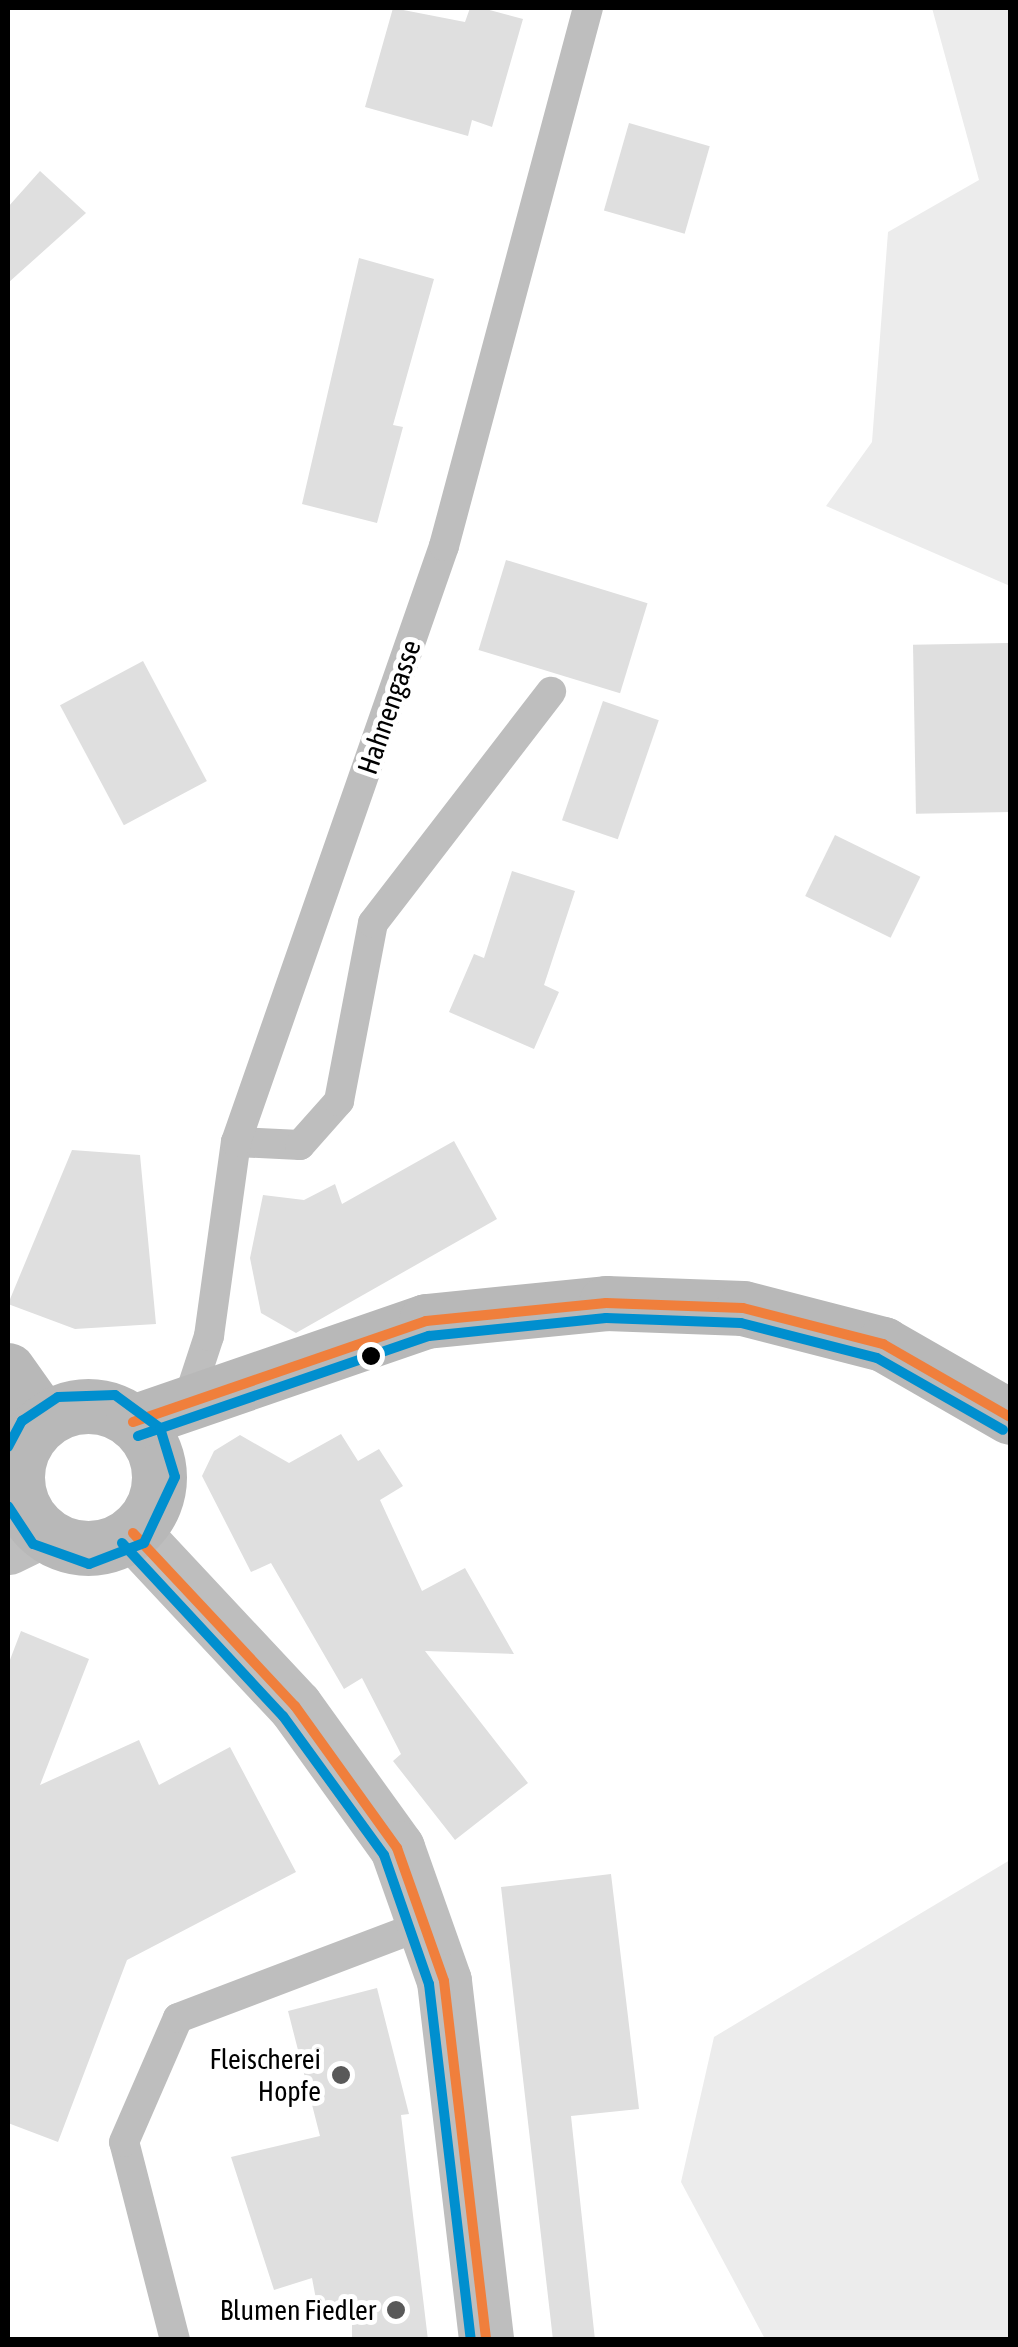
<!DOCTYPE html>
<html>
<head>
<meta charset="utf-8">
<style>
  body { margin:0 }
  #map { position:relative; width:1018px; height:2347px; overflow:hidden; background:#fff; font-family:"Asap Condensed",sans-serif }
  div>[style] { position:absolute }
  .green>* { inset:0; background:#ececec }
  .building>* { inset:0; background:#dfdfdf; transform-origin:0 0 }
  .lane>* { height:30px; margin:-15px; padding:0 15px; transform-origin:15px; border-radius:15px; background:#bebebe }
  .street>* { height:55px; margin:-27.5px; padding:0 27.5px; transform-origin:27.5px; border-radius:27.5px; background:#bebebe }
  .secondary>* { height:55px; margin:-27.5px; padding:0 27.5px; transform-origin:27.5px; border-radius:27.5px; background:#b8b8b8 }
  .secondary>.ring { margin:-27.5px; padding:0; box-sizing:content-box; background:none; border:55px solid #b8b8b8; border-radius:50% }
  .bus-1>* { height:10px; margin:-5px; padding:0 5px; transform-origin:5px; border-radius:5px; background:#f07f3c }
  .bus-2>* { height:10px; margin:-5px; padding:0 5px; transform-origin:5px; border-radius:5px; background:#008fcf }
  .dots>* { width:28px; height:28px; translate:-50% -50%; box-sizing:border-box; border:5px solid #fff; border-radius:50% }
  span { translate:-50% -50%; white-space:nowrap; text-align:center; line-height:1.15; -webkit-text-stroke:10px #fff; paint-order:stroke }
  .street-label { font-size:28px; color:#000 }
  .poi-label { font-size:28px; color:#000 }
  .right { translate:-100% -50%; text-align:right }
  .frame { position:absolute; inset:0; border:10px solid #000; pointer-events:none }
</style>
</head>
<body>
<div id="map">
  <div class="green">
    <i style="clip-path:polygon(932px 8px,1010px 8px,1010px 586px,826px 506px,872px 442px,888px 232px,979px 180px)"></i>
    <i style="clip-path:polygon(1010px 1860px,1010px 2339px,765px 2339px,681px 2182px,714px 2037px)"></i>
  </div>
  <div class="building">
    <i style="clip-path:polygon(393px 8px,465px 22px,470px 8px,482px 8px,523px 19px,492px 127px,472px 120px,468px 136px,365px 107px)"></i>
    <i style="left:629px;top:123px;width:84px;height:91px;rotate:16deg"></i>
    <i style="clip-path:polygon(40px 171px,86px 213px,8px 283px,8px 207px)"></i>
    <i style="clip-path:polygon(359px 258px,434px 279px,393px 425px,403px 427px,377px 523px,302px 504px)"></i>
    <i style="left:506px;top:560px;width:148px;height:94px;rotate:17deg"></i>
    <i style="left:1008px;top:643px;width:169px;height:95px;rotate:89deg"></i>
    <i style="left:143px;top:661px;width:136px;height:94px;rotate:62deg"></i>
    <i style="left:603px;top:701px;width:59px;height:126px;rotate:19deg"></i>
    <i style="left:835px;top:835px;width:95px;height:68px;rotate:26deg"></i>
    <i style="clip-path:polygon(512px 871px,575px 891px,544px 985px,559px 992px,534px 1049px,449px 1012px,474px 954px,484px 958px)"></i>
    <i style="clip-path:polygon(454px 1141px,497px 1219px,296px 1333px,261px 1313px,250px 1258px,263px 1195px,304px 1200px,335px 1184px,342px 1204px)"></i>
    <i style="clip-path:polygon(72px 1150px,140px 1155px,156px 1324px,75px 1329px,8px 1304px)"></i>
    <i style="clip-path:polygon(341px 1434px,358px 1461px,379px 1449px,403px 1486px,380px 1500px,422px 1591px,465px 1568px,514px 1654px,425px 1651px,528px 1783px,455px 1840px,393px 1761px,401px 1754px,362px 1678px,344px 1689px,271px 1563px,251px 1572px,202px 1476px,214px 1451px,240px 1435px,289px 1463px)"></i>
    <i style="clip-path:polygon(21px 1631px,89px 1659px,40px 1785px,139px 1740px,159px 1785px,230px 1747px,296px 1872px,127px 1960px,58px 2142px,8px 2123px,8px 1665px)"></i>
    <i style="clip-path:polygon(611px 1874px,639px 2109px,571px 2116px,595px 2340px,553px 2340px,501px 1887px)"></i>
    <i style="clip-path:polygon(377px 1988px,409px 2114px,401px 2115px,428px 2340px,352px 2340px,352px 2322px,318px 2310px,312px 2278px,274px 2290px,231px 2157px,320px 2136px,288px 2011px)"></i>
  </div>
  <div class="lane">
    <i style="left:236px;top:1142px;width:64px;rotate:2.7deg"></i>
    <i style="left:300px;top:1145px;width:59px;rotate:-48.4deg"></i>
    <i style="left:339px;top:1101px;width:181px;rotate:-79.2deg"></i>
    <i style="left:373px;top:923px;width:292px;rotate:-52.4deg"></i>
    <i style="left:187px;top:1403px;width:71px;rotate:-71.8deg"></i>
    <i style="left:209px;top:1336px;width:196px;rotate:-82.1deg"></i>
    <i style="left:236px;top:1142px;width:631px;rotate:-70.76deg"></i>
    <i style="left:444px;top:546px;width:557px;rotate:-75.02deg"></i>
    <i style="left:175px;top:2340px;width:204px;rotate:-104.4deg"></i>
    <i style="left:124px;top:2142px;width:135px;rotate:-66.5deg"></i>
    <i style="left:178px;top:2018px;width:267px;rotate:-20.8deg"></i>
  </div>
  <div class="street">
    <i style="left:133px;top:1533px;width:237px;rotate:46.9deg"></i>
    <i style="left:295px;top:1706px;width:175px;rotate:54.3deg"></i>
    <i style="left:397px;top:1848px;width:141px;rotate:70.5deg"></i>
    <i style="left:444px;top:1981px;width:361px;rotate:83.3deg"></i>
    <i style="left:8px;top:1547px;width:37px;rotate:-26deg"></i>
  </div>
  <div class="secondary">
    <i style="left:8px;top:1370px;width:62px;rotate:54.8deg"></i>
    <i class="ring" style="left:17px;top:1406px;width:87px;height:87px"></i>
    <i style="left:133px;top:1422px;width:310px;rotate:-19deg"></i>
    <i style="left:426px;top:1321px;width:181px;rotate:-5.7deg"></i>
    <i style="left:606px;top:1303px;width:137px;rotate:2.1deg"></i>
    <i style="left:743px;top:1308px;width:145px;rotate:14.4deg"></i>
    <i style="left:883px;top:1344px;width:146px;rotate:29.9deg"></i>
  </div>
  <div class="bus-1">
    <i style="left:133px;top:1422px;width:310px;rotate:-19deg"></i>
    <i style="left:426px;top:1321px;width:181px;rotate:-5.7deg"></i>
    <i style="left:606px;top:1303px;width:137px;rotate:2.1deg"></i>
    <i style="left:743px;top:1308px;width:145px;rotate:14.4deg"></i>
    <i style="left:883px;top:1344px;width:146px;rotate:29.9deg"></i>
    <i style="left:133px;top:1533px;width:237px;rotate:46.9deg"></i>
    <i style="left:295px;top:1706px;width:175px;rotate:54.3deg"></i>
    <i style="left:397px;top:1848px;width:141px;rotate:70.5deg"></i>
    <i style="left:444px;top:1981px;width:361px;rotate:83.3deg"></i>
  </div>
  <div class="bus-2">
    <i style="left:138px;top:1436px;width:308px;rotate:-19deg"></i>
    <i style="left:429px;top:1336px;width:178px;rotate:-5.8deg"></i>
    <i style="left:606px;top:1318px;width:135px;rotate:2.1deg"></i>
    <i style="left:741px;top:1323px;width:140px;rotate:14.4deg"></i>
    <i style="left:877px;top:1358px;width:145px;rotate:29.7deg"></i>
    <i style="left:8px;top:1447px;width:30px;rotate:-62deg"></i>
    <i style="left:22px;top:1421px;width:43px;rotate:-33.7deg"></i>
    <i style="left:58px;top:1397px;width:57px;rotate:-2deg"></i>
    <i style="left:115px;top:1395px;width:56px;rotate:36.3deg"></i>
    <i style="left:160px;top:1428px;width:51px;rotate:73deg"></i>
    <i style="left:175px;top:1477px;width:73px;rotate:115.2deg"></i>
    <i style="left:144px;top:1543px;width:59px;rotate:159.1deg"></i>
    <i style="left:89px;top:1564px;width:59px;rotate:-160.3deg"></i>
    <i style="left:33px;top:1544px;width:45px;rotate:-123.3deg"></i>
    <i style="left:122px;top:1543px;width:236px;rotate:47.1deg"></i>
    <i style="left:283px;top:1716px;width:172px;rotate:54deg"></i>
    <i style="left:384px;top:1855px;width:137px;rotate:70.8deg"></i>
    <i style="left:429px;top:1984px;width:358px;rotate:83.3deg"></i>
  </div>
  <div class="dots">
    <i style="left:371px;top:1356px;background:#000"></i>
    <i style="left:341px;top:2075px;background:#595959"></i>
    <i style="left:396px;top:2310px;background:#595959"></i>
  </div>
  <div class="street-label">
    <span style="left:389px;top:707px;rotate:-71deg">Hahnengasse</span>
  </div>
  <div class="poi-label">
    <span class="right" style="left:321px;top:2075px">Fleischerei<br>Hopfe</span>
    <span class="right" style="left:376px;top:2310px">Blumen Fiedler</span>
  </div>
  <div class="frame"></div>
</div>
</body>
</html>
